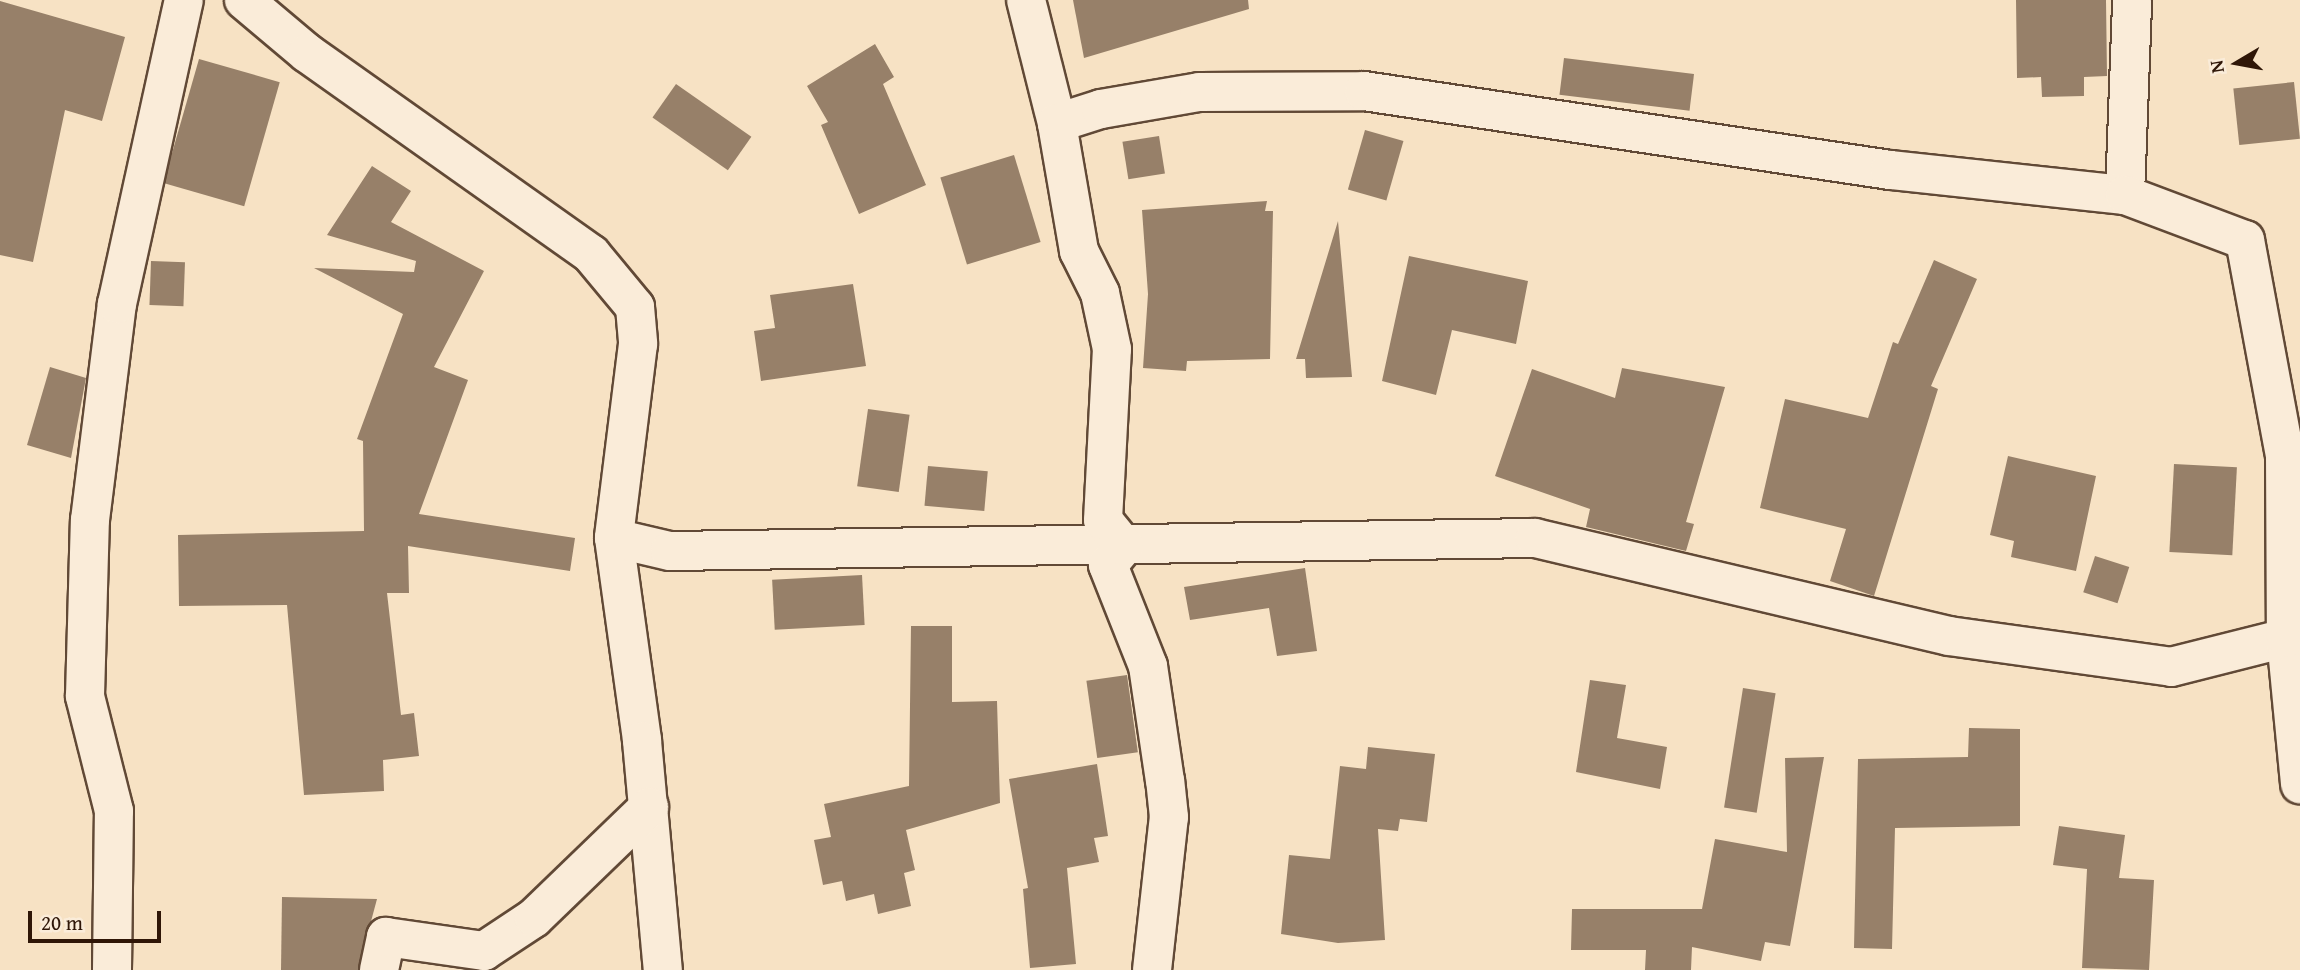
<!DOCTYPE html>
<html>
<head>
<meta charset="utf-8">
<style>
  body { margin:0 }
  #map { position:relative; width:2300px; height:970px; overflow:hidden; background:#f7e2c4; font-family:"Gentium Book Plus",serif }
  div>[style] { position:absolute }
  .building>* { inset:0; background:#978069; transform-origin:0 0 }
  .roads { filter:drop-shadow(2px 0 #614936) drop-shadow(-2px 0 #614936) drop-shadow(0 2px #614936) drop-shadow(0 -2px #614936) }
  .street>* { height:38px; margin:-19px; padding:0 19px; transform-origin:19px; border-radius:19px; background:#faecd9 }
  span { translate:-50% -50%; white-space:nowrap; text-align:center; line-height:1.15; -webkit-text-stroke:7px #faecd9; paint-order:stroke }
  .north { position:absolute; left:2202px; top:28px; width:70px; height:70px; -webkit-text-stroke:5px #faecd9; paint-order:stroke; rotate:260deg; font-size:19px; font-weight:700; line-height:28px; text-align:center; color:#2f1607 }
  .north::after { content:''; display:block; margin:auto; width:24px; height:32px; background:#2f1607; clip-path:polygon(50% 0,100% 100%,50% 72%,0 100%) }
  .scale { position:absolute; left:28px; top:911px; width:133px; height:32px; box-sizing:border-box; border:4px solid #2f1607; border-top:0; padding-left:9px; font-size:21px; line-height:24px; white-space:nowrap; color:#2f1607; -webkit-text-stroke:5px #faecd9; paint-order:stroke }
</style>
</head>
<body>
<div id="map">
  <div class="building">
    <i style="clip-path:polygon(1073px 0,1248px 0,1249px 9px,1084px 58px)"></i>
    <i style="clip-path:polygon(2016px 0,2106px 0,2107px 76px,2084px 77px,2084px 96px,2042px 97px,2041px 77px,2017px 78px)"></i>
    <i style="clip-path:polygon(0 1px,125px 37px,102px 121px,65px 110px,33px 262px,0 255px)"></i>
    <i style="clip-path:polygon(875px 44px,894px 77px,883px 84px,926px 185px,859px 214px,821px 125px,828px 122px,807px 86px)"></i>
    <i style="left:1564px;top:58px;width:131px;height:37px;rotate:7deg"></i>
    <i style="left:199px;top:59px;width:84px;height:129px;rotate:16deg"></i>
    <i style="left:2294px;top:82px;width:57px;height:61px;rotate:84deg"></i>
    <i style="left:676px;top:84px;width:92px;height:41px;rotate:35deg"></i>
    <i style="left:1365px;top:130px;width:40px;height:62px;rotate:16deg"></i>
    <i style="left:1159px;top:136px;width:38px;height:37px;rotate:81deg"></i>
    <i style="left:1014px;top:155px;width:91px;height:77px;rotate:73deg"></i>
    <i style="clip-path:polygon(372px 166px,411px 191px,391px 222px,484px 271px,434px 367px,468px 380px,419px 514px,575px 538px,570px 571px,408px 546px,409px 593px,387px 593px,401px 715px,414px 713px,419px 756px,383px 760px,384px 791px,304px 795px,287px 605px,179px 606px,178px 535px,364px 531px,363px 441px,357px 439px,403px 314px,314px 268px,414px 272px,416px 261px,327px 235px)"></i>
    <i style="clip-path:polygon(1267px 201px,1265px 211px,1273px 211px,1270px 359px,1187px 361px,1186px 371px,1143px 368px,1148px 294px,1142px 210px)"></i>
    <i style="clip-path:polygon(1338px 221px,1352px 377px,1306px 378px,1305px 359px,1296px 359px)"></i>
    <i style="clip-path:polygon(1409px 256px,1528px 281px,1516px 344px,1452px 330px,1436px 395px,1382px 381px)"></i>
    <i style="clip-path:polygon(1934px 260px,1977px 279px,1931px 386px,1938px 389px,1874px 596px,1830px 581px,1846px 529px,1760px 508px,1785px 399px,1868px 418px,1893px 342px,1898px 344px)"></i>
    <i style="left:151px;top:261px;width:34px;height:44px;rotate:2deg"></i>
    <i style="clip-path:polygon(853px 284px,866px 366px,761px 381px,754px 331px,775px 328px,770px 295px)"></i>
    <i style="clip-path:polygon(50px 367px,86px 378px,71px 458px,27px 445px)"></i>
    <i style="clip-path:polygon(1622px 368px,1725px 387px,1686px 522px,1694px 524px,1686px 551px,1586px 527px,1590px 509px,1495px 476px,1532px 369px,1615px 398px)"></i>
    <i style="left:868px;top:409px;width:42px;height:78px;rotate:8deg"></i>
    <i style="clip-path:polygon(2008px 456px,2096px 476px,2076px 571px,2011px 557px,2014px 541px,1990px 535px)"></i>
    <i style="left:2174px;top:464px;width:63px;height:88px;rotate:3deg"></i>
    <i style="left:928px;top:466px;width:60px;height:40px;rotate:5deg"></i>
    <i style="left:2095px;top:556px;width:36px;height:38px;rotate:18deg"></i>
    <i style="clip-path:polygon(1305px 568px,1317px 651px,1277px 656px,1269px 608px,1190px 620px,1184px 587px)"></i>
    <i style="left:862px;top:575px;width:50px;height:90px;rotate:87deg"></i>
    <i style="clip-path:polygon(911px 626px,952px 626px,952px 702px,997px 701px,1000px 803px,906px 830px,915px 870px,904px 873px,911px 906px,878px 914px,874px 894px,846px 901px,842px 881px,823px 885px,814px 840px,831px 837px,824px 804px,909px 786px)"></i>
    <i style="left:1127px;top:675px;width:78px;height:41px;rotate:82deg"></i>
    <i style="clip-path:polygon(1590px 680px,1626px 685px,1617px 738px,1667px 747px,1660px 789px,1576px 772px)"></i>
    <i style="left:1743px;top:688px;width:33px;height:121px;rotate:9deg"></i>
    <i style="clip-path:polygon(1969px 728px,2020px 729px,2020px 826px,1895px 828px,1892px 949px,1854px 948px,1858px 759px,1968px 757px)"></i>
    <i style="clip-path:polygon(1368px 747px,1435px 754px,1427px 822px,1400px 819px,1398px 831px,1378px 829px,1385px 940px,1338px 943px,1281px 934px,1289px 855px,1330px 859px,1340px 766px,1366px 769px)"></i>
    <i style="clip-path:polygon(1824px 757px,1790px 946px,1765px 942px,1761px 961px,1692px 947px,1691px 970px,1645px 970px,1646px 950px,1571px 950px,1572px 909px,1702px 909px,1715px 839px,1787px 852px,1785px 758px)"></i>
    <i style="clip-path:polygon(1097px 764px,1108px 836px,1094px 838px,1099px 862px,1067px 868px,1076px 964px,1030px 968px,1023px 889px,1028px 888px,1009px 779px)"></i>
    <i style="clip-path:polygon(2059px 826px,2125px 835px,2119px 878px,2154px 880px,2149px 970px,2082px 968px,2087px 869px,2053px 865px)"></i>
    <i style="clip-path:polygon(282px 897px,377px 899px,358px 970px,281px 970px)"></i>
  </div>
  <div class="roads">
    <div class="street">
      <i style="left:244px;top:0;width:82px;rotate:40.1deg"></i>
      <i style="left:307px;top:53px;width:348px;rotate:35.3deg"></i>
      <i style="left:591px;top:254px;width:69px;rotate:50.3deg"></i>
      <i style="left:635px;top:307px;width:37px;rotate:85deg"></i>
      <i style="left:638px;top:344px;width:195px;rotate:97.1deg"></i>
      <i style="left:614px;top:538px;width:205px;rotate:82.1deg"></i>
      <i style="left:642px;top:741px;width:230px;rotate:84.8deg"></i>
      <i style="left:1026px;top:0;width:127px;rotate:75.9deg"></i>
      <i style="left:2125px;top:195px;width:195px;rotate:-87.9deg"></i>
      <i style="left:614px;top:538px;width:57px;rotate:13.1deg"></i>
      <i style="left:670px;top:551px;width:865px;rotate:-0.86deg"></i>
      <i style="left:1535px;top:538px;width:425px;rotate:13.3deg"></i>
      <i style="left:1949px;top:636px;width:224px;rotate:7.9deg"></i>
      <i style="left:2171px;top:667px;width:119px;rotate:-14.2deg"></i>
      <i style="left:2286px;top:638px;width:147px;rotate:84.5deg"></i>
      <i style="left:112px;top:970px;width:159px;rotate:-89.3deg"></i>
      <i style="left:114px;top:811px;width:119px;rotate:-104.2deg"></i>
      <i style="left:85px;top:696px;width:176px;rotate:-88.4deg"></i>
      <i style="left:90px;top:520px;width:218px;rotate:-82.9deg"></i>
      <i style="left:117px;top:304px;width:311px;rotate:-77.6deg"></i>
      <i style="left:379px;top:970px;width:34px;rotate:-78deg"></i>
      <i style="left:386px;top:937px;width:99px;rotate:8.1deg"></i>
      <i style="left:484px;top:951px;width:60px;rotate:-33.4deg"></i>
      <i style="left:534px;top:918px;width:160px;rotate:-44deg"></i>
      <i style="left:1152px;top:970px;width:154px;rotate:-83.7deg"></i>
      <i style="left:1169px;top:817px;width:36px;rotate:-96deg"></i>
      <i style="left:1165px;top:781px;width:116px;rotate:-98.4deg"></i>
      <i style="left:1148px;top:666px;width:109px;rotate:-111.6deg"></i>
      <i style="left:1108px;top:565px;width:25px;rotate:-50deg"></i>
      <i style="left:1124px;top:546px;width:33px;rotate:-129deg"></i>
      <i style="left:1103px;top:520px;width:171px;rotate:-87deg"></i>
      <i style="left:1112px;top:349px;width:57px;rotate:-102.1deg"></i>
      <i style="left:1100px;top:293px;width:47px;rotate:-116.6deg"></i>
      <i style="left:1079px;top:251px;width:130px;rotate:-99.8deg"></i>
      <i style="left:1057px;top:123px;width:46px;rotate:-17.7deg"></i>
      <i style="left:1101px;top:109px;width:99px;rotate:-9.8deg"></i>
      <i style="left:1199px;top:92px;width:165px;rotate:-0.3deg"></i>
      <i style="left:1364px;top:91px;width:532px;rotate:8.54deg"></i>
      <i style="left:1890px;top:170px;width:236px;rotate:6.1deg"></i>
      <i style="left:2125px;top:195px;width:128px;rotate:20.6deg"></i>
      <i style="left:2245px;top:240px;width:220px;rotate:79.5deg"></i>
      <i style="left:2285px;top:456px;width:182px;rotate:89.7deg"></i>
    </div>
  </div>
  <div class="north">N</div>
  <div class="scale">20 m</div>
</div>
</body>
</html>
